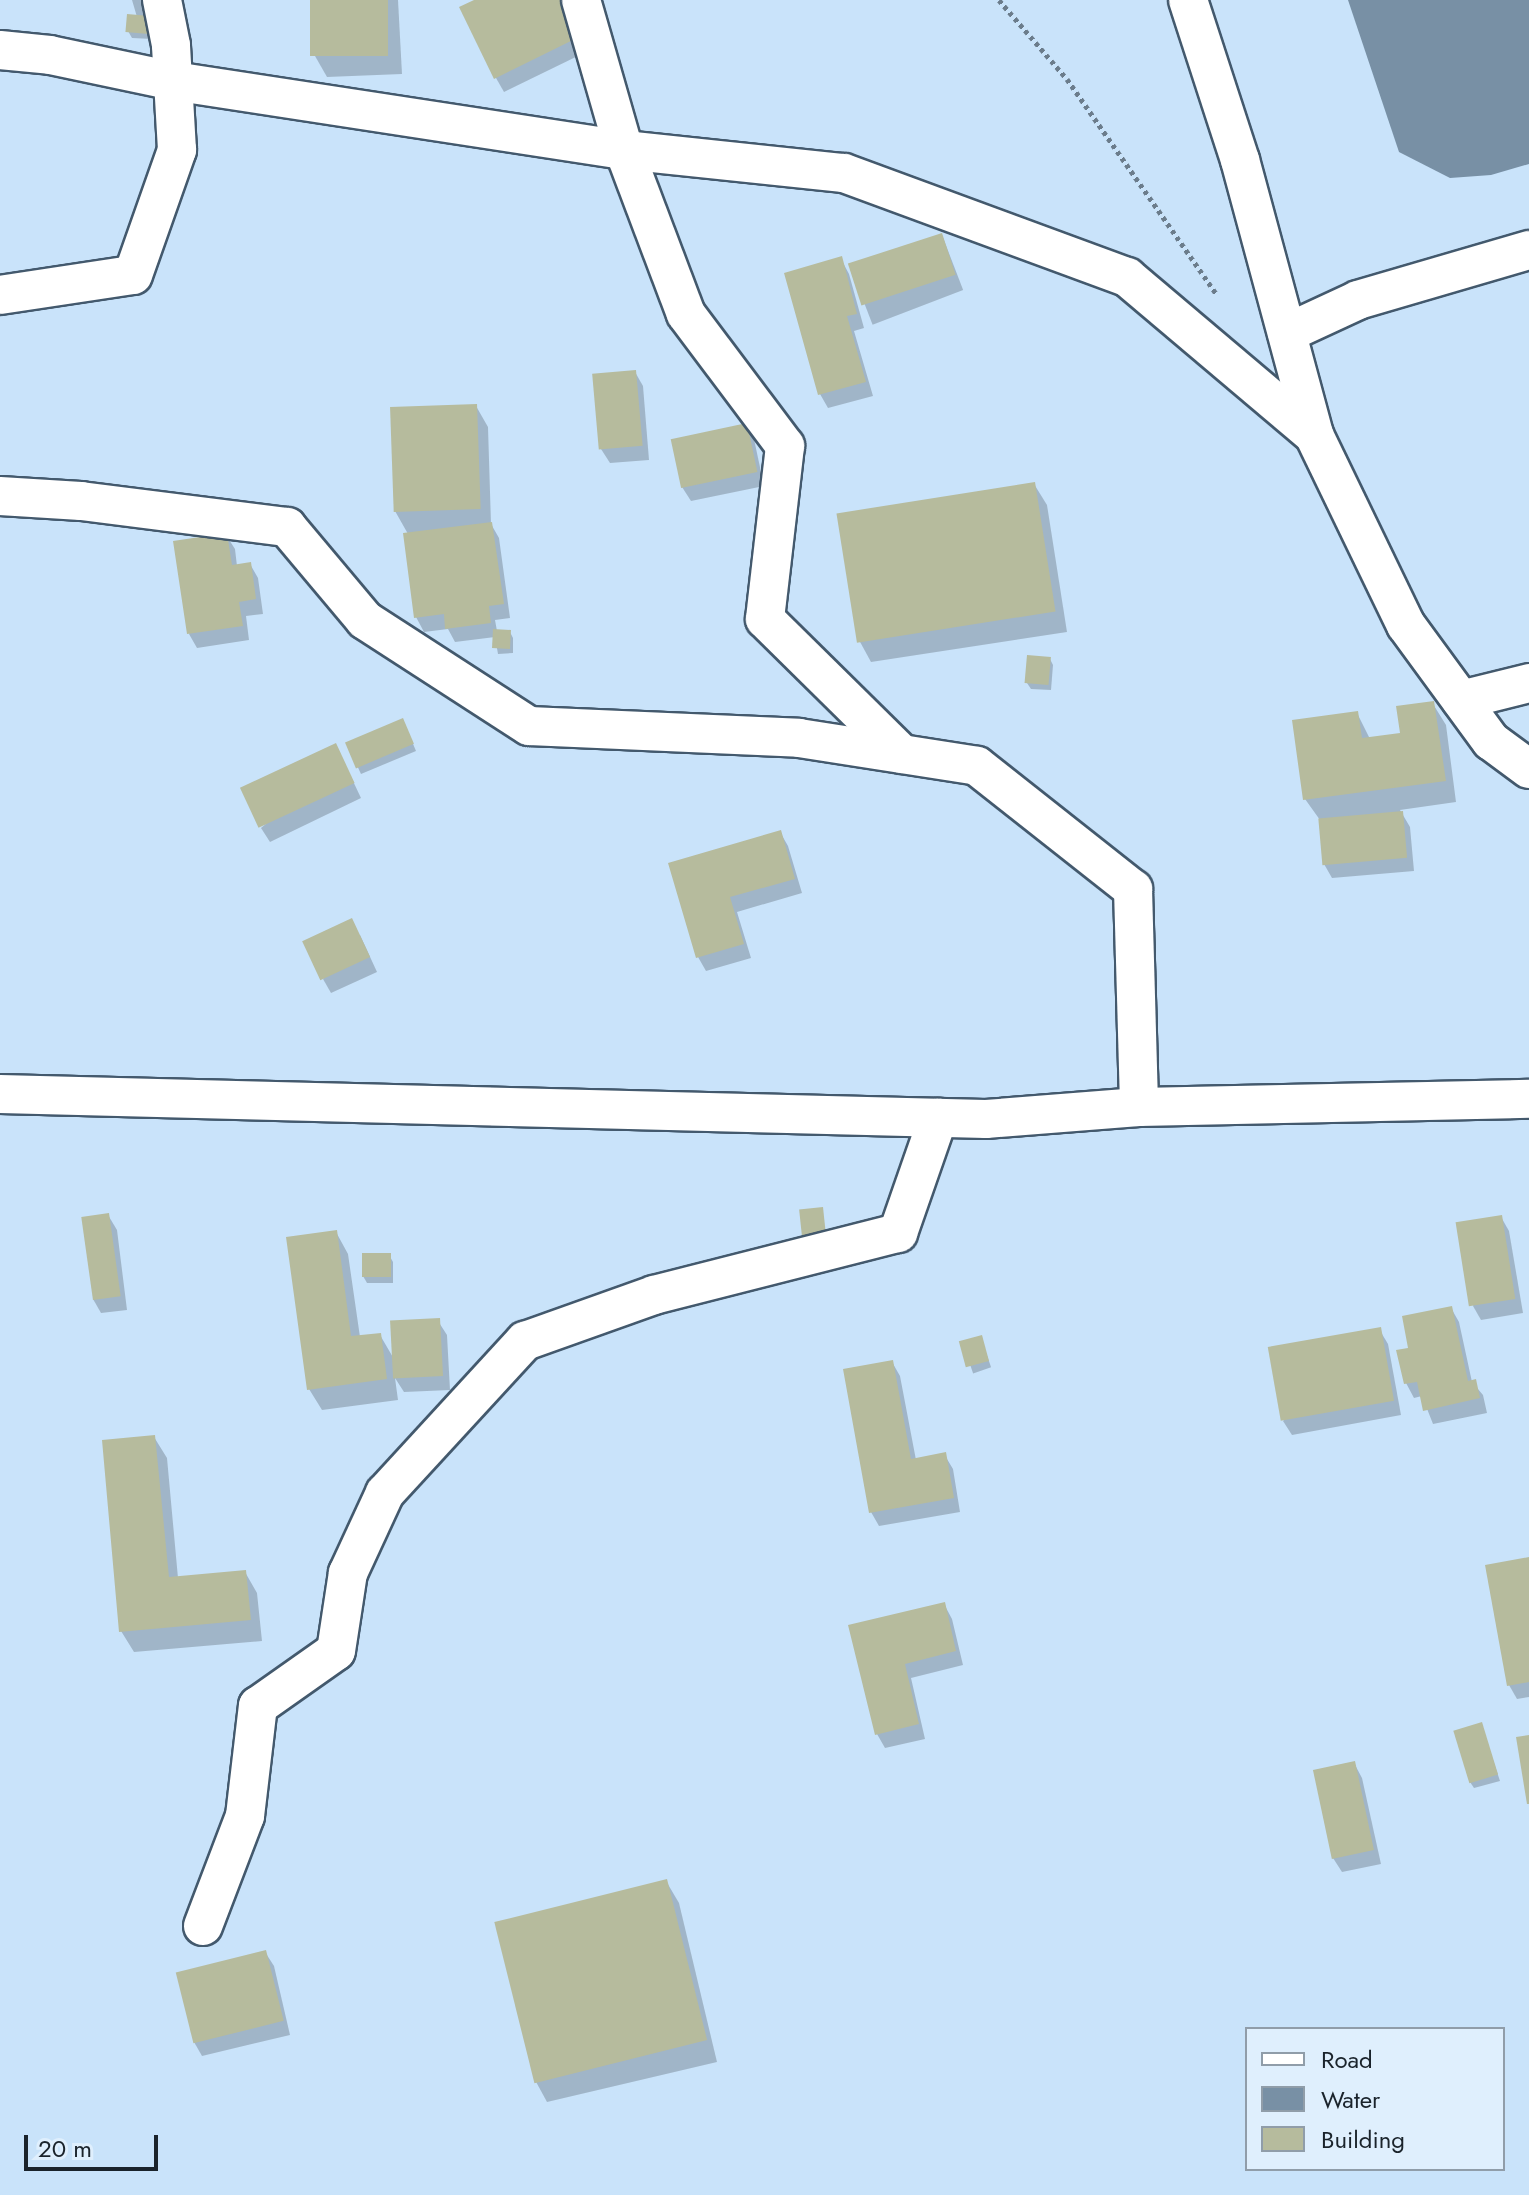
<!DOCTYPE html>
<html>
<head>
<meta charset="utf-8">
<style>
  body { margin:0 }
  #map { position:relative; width:1529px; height:2195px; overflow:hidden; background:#c9e3fa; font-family:Jost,sans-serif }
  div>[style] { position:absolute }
  .water>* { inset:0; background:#7890a5 }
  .shadow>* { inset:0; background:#0003; transform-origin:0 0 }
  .building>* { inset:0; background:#b6bb9d; transform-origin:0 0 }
  .path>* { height:5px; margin-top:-2.5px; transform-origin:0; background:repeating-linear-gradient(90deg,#6b7c8b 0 4px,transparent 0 8px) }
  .roads { filter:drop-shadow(2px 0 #43596d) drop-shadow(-2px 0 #43596d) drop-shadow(0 2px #43596d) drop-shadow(0 -2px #43596d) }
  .minor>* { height:38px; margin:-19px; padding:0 19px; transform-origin:19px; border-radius:19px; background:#fff }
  span { translate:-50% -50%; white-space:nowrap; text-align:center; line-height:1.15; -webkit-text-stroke:6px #dfeffd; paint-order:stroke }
  .legend { position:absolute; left:1245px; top:2027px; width:260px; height:144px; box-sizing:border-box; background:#dfeffd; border:2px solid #909da9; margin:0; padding:10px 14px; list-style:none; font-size:24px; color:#1a232b }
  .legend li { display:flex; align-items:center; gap:16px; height:40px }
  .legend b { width:40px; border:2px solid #909da9 }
  .scale { position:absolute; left:24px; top:2135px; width:134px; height:36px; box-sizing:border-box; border:4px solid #1a232b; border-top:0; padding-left:10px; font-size:24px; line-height:28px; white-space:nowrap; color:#1a232b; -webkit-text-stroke:6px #dfeffd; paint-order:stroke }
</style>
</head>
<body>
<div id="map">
  <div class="water">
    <i style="clip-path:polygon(1348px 0,1529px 0,1529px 164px,1491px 175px,1450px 178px,1399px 152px)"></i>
  </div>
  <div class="shadow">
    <i style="clip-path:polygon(132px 0,153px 0,152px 39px,132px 38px,128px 31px,137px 17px)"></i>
    <i style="clip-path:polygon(312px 0,398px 0,402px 74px,327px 77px,315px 56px)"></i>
    <i style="clip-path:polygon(479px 0,560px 0,586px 52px,504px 92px,496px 78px)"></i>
    <i style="left:942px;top:235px;width:59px;height:97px;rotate:69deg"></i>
    <i style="clip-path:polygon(841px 259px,849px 274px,864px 328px,854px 331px,873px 396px,828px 408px,820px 394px)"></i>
    <i style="clip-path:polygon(635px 372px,643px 386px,649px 460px,610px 463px,601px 449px)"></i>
    <i style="clip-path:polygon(476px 406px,488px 427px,491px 524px,499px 538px,510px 618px,495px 620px,497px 631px,510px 632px,513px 638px,513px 653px,498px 654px,495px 637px,455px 642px,448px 629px,424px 632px,416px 617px,408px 534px,395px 511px)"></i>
    <i style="clip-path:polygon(746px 425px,754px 439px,764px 486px,691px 501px,682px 487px)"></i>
    <i style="clip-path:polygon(1034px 484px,1047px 505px,1067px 632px,871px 662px,859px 640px)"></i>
    <i style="clip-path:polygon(226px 535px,235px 549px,237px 566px,250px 564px,258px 578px,263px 614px,246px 616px,249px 640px,197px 648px,189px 634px)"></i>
    <i style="clip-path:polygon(1050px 659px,1053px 665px,1051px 690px,1031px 689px,1027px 683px)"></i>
    <i style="clip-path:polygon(1433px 704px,1446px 725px,1456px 802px,1400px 810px,1410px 827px,1414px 871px,1332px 878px,1324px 864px,1320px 820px,1305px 799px,1357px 713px,1370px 739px,1402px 735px)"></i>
    <i style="clip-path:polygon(406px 727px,416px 751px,361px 774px,347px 744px)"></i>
    <i style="clip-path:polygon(343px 760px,361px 798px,270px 842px,261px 828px)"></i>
    <i style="clip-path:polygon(780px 832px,788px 846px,802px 893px,737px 912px,751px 958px,706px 971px,698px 957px,671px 864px)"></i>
    <i style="clip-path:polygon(360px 935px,377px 972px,331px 993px,323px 979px)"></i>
    <i style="clip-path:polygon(108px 1215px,117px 1230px,127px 1310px,101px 1313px,93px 1299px)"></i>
    <i style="clip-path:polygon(1501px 1217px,1509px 1231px,1523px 1313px,1481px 1320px,1473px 1306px)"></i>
    <i style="clip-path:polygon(336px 1232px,348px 1254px,360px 1337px,380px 1335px,394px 1359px,438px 1321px,447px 1335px,450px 1390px,404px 1392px,395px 1378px,398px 1400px,322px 1410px,309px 1389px)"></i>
    <i style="clip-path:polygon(389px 1255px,393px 1262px,393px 1283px,367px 1283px,363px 1276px)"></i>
    <i style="clip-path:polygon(1451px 1308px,1459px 1322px,1472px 1382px,1483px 1395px,1487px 1413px,1433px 1424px,1422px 1396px,1414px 1398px,1406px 1383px,1411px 1349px)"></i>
    <i style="clip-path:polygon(1379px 1329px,1388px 1344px,1401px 1415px,1292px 1435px,1283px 1421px)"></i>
    <i style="left:981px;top:1338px;width:31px;height:19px;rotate:71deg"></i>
    <i style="clip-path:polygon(892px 1362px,900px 1376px,916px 1460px,944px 1454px,953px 1469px,960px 1512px,879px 1526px,871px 1512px)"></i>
    <i style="clip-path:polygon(154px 1437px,167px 1458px,178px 1578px,245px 1572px,257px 1593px,262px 1641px,134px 1652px,121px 1631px)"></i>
    <i style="clip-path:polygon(1529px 1559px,1529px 1697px,1517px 1699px,1509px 1685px)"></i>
    <i style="clip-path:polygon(944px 1604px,952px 1619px,963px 1665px,911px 1678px,925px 1739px,885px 1748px,877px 1734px,851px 1626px)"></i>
    <i style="clip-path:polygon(1481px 1724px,1500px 1781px,1474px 1788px,1470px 1782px)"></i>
    <i style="clip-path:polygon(1354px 1763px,1362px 1778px,1381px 1864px,1342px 1872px,1333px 1858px)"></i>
    <i style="clip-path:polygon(666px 1881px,679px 1903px,717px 2062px,547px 2102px,535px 2080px)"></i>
    <i style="clip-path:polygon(265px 1952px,274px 1966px,290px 2035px,202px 2056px,194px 2042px)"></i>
  </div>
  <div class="building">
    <i style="left:310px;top:0;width:78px;height:56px"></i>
    <i style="clip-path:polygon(474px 0,561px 0,579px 37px,494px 79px,459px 7px)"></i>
    <i style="left:127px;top:14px;width:23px;height:18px;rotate:5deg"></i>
    <i style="left:942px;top:233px;width:44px;height:99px;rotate:72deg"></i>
    <i style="clip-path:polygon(842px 256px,857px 314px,847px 316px,866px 382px,818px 395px,784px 273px)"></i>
    <i style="left:636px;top:370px;width:76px;height:44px;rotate:85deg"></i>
    <i style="left:477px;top:404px;width:105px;height:87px;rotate:88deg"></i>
    <i style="left:747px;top:423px;width:50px;height:78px;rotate:78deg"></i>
    <i style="left:1035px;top:482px;width:131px;height:201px;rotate:81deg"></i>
    <i style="clip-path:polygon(492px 522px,504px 604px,489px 606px,491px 623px,445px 629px,444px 614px,414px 618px,403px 533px)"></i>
    <i style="clip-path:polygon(227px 533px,232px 565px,251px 562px,256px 599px,239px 602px,243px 626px,187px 634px,173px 541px)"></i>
    <i style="left:493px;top:629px;width:18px;height:19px;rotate:3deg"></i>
    <i style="left:1027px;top:655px;width:24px;height:28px;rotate:5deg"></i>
    <i style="clip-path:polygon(1434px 701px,1446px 781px,1303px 800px,1292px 720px,1358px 711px,1362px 738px,1400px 733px,1396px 706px)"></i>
    <i style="left:403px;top:718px;width:28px;height:63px;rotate:67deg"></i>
    <i style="left:336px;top:743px;width:44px;height:106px;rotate:65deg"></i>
    <i style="left:1403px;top:811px;width:47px;height:85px;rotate:85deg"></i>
    <i style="clip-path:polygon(781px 830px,795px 879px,730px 897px,744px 944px,696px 958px,668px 863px)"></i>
    <i style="left:352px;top:918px;width:43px;height:55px;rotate:65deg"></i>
    <i style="left:823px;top:1207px;width:30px;height:24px;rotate:84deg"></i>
    <i style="left:109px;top:1213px;width:84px;height:28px;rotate:82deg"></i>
    <i style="left:1502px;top:1215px;width:85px;height:47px;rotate:81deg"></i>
    <i style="clip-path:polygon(337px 1230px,351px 1336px,381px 1333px,387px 1379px,307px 1390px,286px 1237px)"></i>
    <i style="left:362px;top:1253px;width:29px;height:24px"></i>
    <i style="clip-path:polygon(1452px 1306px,1468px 1381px,1476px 1379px,1480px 1398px,1423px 1411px,1417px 1382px,1404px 1384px,1396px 1350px,1408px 1348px,1402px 1316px)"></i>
    <i style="left:440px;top:1318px;width:58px;height:50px;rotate:87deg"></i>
    <i style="left:1381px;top:1327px;width:75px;height:115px;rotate:80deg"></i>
    <i style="left:982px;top:1335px;width:27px;height:24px;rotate:75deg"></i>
    <i style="clip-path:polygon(893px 1360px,911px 1459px,946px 1452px,954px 1498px,869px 1513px,843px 1369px)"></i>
    <i style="clip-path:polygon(155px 1435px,169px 1577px,246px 1570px,251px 1620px,119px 1632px,102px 1440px)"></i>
    <i style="clip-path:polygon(1529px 1557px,1529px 1682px,1507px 1686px,1485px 1565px)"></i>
    <i style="clip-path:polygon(945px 1602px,956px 1651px,905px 1664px,919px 1724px,875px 1735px,848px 1625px)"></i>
    <i style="left:1482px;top:1722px;width:55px;height:30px;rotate:73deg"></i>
    <i style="clip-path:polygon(1529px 1735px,1529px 1804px,1527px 1804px,1516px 1737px)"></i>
    <i style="left:1355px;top:1761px;width:91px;height:43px;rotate:78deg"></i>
    <i style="left:667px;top:1879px;width:166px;height:178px;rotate:76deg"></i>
    <i style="left:266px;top:1950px;width:73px;height:93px;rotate:76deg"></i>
  </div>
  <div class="path">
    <i style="left:999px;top:0;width:104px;rotate:49.3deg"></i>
    <i style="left:1067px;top:79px;width:261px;rotate:55.2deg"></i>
  </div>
  <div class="roads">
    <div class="minor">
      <i style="left:581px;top:0;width:156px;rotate:74deg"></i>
      <i style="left:624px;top:150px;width:221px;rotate:6deg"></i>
      <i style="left:844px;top:173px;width:302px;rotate:20.2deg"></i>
      <i style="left:1127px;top:277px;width:245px;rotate:40.2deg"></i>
      <i style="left:1314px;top:435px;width:211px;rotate:64.2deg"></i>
      <i style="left:1406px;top:625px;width:144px;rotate:53.8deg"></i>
      <i style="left:1491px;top:741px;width:47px;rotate:36.4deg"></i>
      <i style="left:1188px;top:0;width:168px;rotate:72deg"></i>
      <i style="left:1240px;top:160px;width:285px;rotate:74.9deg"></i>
      <i style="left:0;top:50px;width:50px;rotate:5.7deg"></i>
      <i style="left:50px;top:55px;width:126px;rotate:11.9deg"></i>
      <i style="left:173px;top:81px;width:456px;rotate:8.7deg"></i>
      <i style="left:624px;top:150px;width:175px;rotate:69.3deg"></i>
      <i style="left:686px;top:314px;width:165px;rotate:53.1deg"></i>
      <i style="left:785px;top:446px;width:174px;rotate:96.6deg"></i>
      <i style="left:765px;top:619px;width:192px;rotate:44.6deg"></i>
      <i style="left:0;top:295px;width:134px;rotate:-8.6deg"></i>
      <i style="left:133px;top:275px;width:133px;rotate:-70.6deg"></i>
      <i style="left:177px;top:150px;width:105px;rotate:-93.3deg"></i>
      <i style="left:171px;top:45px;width:46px;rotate:-101.3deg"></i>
      <i style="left:1287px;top:333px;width:78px;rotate:-24.9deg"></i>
      <i style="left:1358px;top:300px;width:178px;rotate:-16.3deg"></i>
      <i style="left:0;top:496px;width:81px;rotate:3.5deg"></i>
      <i style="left:81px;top:501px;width:208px;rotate:7.2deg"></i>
      <i style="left:287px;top:527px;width:121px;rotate:50deg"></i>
      <i style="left:365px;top:620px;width:195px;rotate:32.9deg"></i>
      <i style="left:529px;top:726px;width:270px;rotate:2.5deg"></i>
      <i style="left:799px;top:738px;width:180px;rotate:8.9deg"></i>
      <i style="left:977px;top:766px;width:199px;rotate:38.3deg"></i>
      <i style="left:1133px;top:889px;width:218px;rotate:88.4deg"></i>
      <i style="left:1461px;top:700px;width:70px;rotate:-14deg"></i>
      <i style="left:0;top:1094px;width:986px;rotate:1.45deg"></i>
      <i style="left:986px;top:1119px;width:153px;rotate:-4.5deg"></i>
      <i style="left:1139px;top:1107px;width:390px;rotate:-1.2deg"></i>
      <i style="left:203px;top:1926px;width:118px;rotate:-69.1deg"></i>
      <i style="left:245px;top:1816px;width:111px;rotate:-83.3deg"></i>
      <i style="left:258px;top:1706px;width:95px;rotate:-35.2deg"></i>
      <i style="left:336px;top:1651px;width:79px;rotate:-81.3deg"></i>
      <i style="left:348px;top:1573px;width:88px;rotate:-65.2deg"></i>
      <i style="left:385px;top:1493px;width:207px;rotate:-47.4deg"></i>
      <i style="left:525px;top:1341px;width:137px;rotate:-19.6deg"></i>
      <i style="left:654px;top:1295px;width:252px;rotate:-14.3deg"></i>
      <i style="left:898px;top:1233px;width:122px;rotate:-70.8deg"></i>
    </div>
  </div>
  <ul class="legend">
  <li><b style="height:10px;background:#fff"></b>Road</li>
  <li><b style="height:22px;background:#7890a5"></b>Water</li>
  <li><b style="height:22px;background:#b6bb9d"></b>Building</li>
  </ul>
  <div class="scale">20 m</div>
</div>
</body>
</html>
